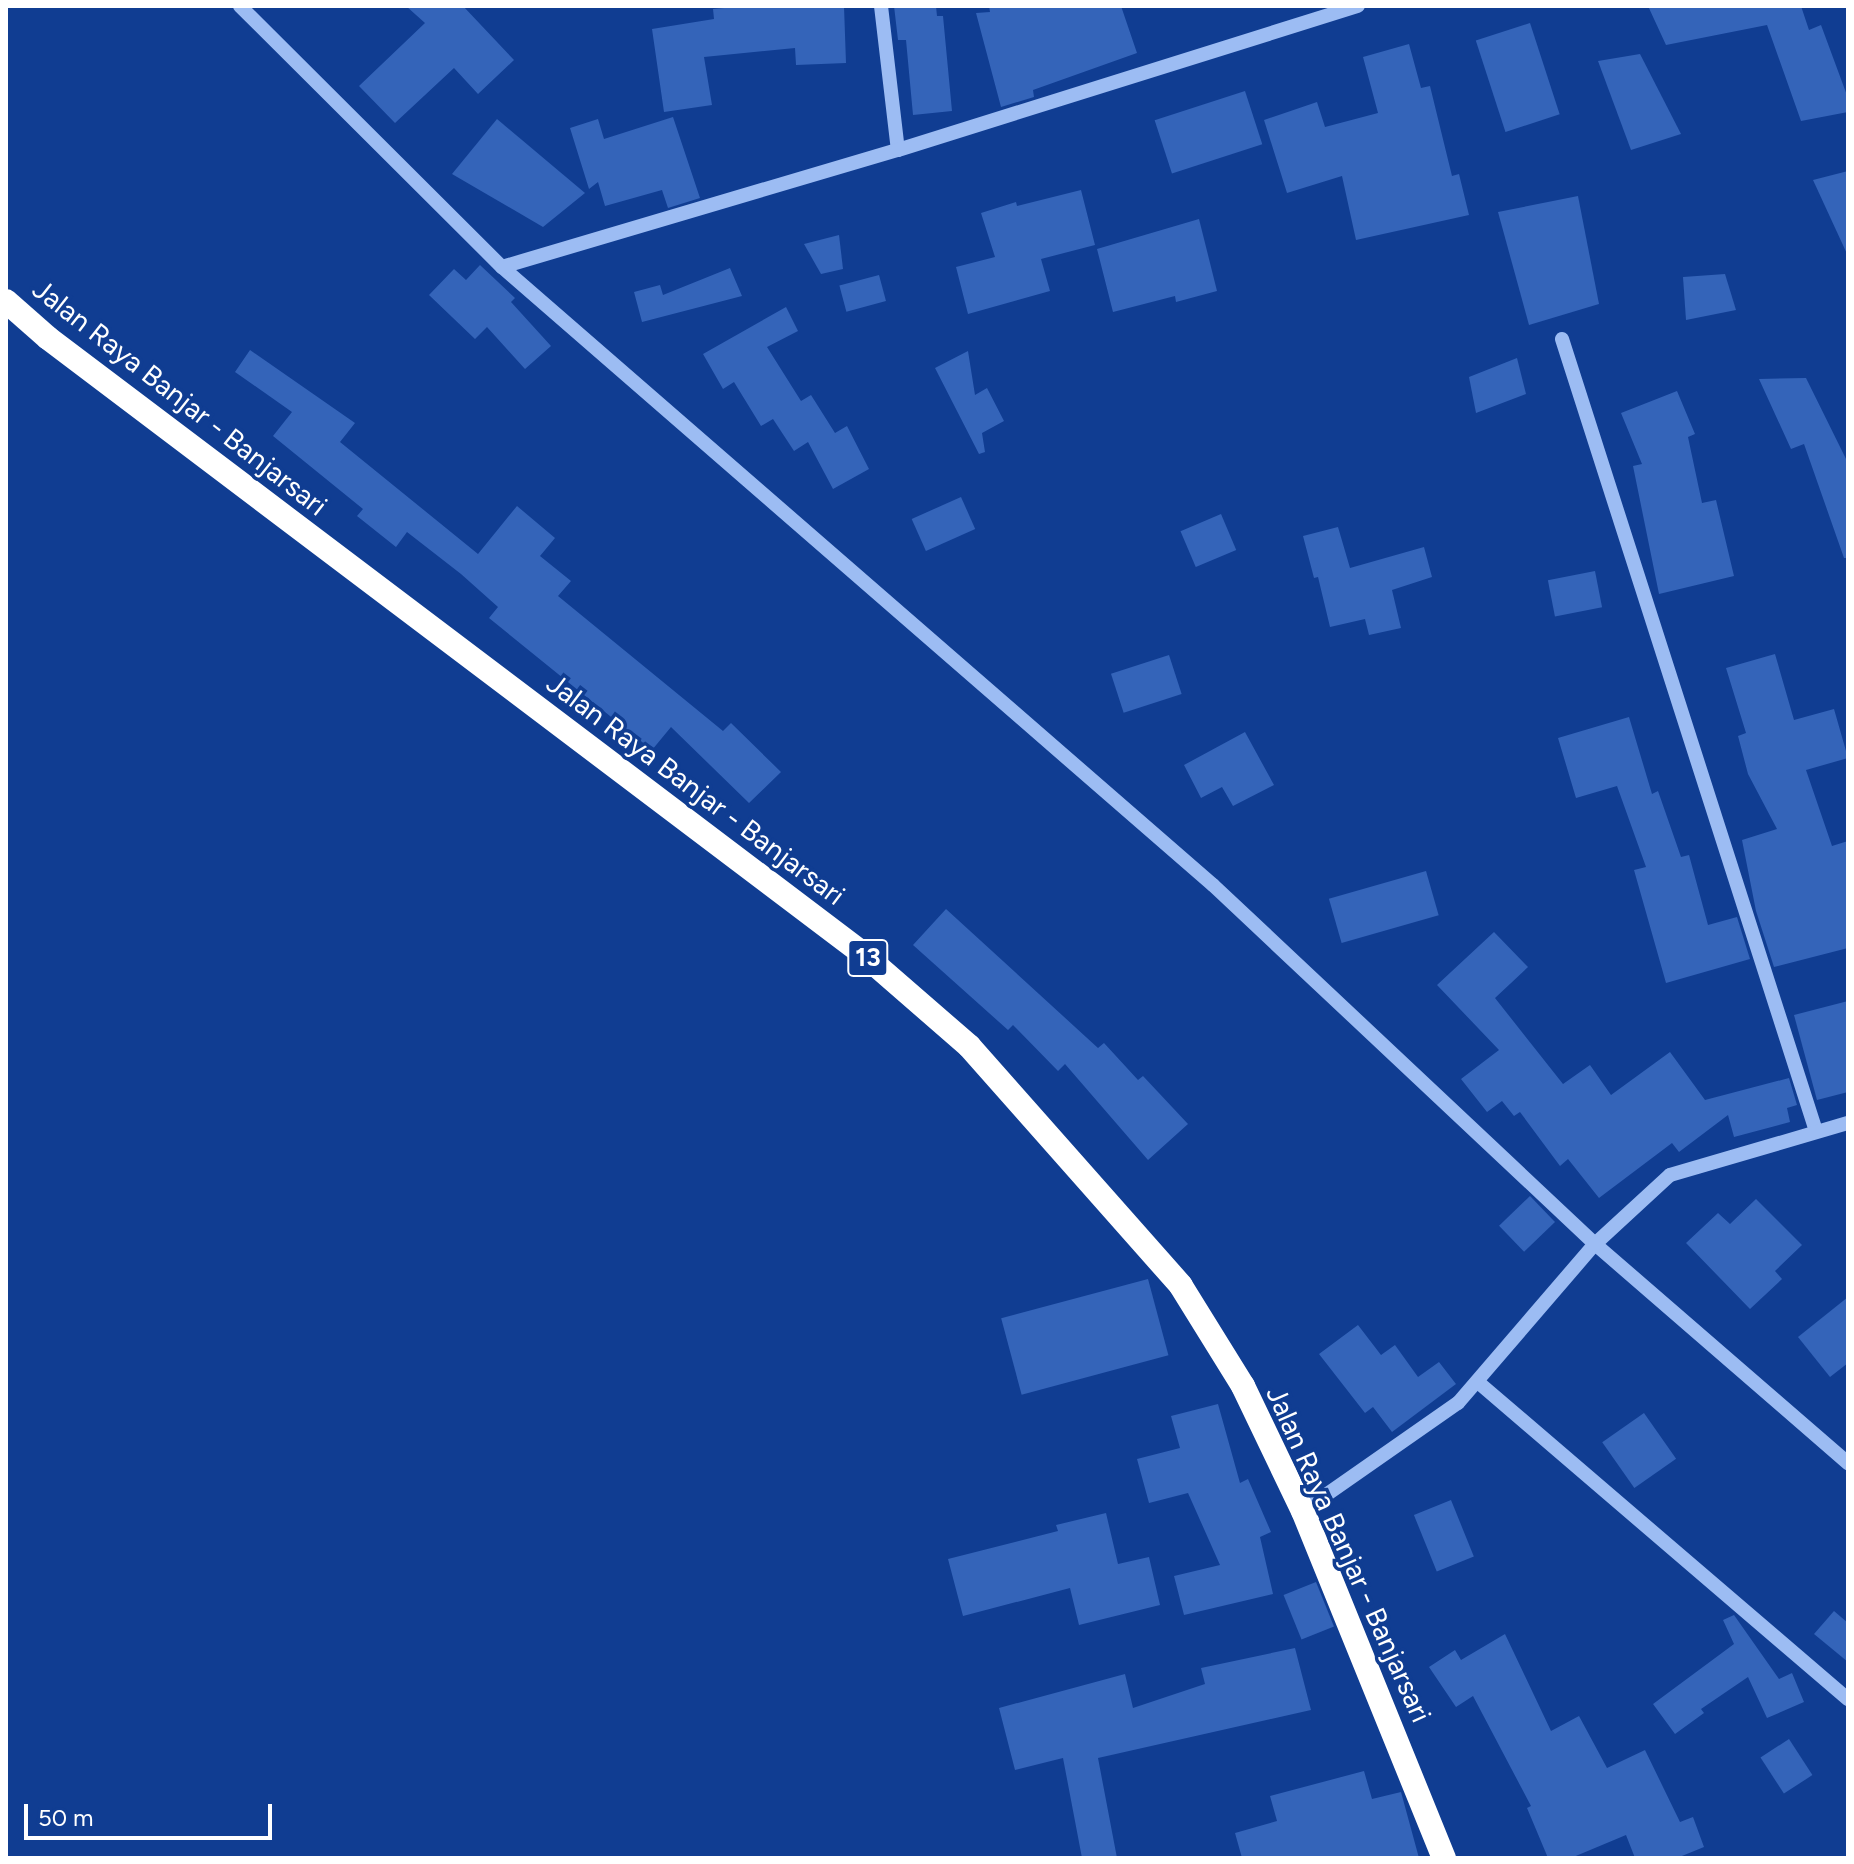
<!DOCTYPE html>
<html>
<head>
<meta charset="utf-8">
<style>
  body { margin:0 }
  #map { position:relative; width:1854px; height:1864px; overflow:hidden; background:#103d92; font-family:Figtree,sans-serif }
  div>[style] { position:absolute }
  .building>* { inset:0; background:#3464b9; transform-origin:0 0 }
  .minor>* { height:14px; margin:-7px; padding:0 7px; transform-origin:7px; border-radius:7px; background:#9cbcf3 }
  .highway>* { height:24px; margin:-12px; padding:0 12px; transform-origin:12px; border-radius:12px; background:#fff }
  span { translate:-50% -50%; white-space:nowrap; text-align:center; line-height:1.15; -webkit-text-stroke:7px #103d92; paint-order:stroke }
  .shield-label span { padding:2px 6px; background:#103d92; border:2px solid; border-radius:6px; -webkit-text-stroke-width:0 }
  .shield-label { font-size:26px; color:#fff; font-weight:700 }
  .street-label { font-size:28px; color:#fff }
  .frame { position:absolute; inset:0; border:8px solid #fff; pointer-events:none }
  .scale { position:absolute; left:24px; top:1804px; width:248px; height:36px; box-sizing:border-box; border:4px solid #fff; border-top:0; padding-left:10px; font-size:24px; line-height:28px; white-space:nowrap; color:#fff; -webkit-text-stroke:6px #103d92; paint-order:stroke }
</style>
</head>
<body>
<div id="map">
  <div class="building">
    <i style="clip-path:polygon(406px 6px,463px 6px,514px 60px,478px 94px,454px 68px,395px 123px,359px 86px,425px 23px)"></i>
    <i style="clip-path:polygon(746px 6px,844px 6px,846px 63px,796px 65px,795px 48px,704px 57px,712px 105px,664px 112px,652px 29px,714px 19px,713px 9px)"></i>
    <i style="clip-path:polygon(894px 6px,936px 6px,937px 16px,943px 16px,952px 111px,913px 115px,906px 40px,898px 40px)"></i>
    <i style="clip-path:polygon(989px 6px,1121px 6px,1137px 53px,1033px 90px,1034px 97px,1001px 107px,976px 13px,990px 12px)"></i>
    <i style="clip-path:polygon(1648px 6px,1801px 6px,1809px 30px,1821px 25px,1848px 98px,1848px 112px,1801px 121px,1767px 25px,1666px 45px)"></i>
    <i style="left:1530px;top:23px;width:96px;height:57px;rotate:72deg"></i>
    <i style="clip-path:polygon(1409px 44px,1421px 88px,1430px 86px,1452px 176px,1459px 174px,1469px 215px,1356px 240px,1342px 176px,1287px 193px,1264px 120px,1317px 102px,1325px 127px,1378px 113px,1363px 57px)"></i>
    <i style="clip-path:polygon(1640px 54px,1681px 134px,1631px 150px,1598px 61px)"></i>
    <i style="left:1245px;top:91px;width:56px;height:95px;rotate:72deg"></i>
    <i style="clip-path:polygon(673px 117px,700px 198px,668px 208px,662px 190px,605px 206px,598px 182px,589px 189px,570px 128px,598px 119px,604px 139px)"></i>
    <i style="clip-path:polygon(497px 119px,585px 193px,543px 227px,452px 174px)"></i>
    <i style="clip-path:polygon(1848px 171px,1848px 256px,1813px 180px)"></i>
    <i style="clip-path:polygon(1081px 190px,1095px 245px,1041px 259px,1050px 291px,968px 314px,956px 267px,995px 257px,981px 213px,1016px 202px,1017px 206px)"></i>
    <i style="clip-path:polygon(1578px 196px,1599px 304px,1529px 325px,1498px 212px)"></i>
    <i style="clip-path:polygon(1199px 219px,1217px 291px,1176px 302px,1175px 296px,1113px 312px,1097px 249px)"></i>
    <i style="clip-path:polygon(839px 235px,843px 269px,821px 274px,804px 244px)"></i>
    <i style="clip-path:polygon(480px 265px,515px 298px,511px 302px,551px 346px,525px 369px,487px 327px,475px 339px,429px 295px,454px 269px,466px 280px)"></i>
    <i style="clip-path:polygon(730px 268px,742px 296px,642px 322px,634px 292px,660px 285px,663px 295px)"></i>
    <i style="clip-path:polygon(1725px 274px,1736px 310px,1686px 320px,1683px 277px)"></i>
    <i style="left:879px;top:275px;width:27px;height:41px;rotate:75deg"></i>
    <i style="clip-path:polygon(786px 307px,798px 331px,767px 347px,801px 401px,811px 395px,835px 433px,847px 426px,869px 469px,833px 489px,808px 442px,794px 451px,773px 419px,761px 426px,734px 382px,723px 389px,703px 354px)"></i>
    <i style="clip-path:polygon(250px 350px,355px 423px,340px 442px,478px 554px,517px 506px,555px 538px,540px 556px,571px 581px,558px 596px,723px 731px,731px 723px,781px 772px,749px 803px,671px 727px,652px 750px,489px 618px,498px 607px,461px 574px,407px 532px,396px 547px,357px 516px,363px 509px,273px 436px,292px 412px,235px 372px)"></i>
    <i style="clip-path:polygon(968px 351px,975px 395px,987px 388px,1004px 421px,982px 433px,985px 452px,979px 454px,935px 368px)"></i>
    <i style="clip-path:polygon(1517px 358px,1526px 394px,1476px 413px,1469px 377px)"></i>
    <i style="clip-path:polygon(1806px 378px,1848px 463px,1848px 558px,1844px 558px,1804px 444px,1791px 449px,1759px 379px)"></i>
    <i style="clip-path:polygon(1677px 391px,1695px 434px,1688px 437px,1702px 503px,1716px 500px,1734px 576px,1659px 594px,1633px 466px,1642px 464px,1621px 413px)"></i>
    <i style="left:961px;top:497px;width:35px;height:54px;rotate:66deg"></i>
    <i style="left:1221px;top:514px;width:39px;height:44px;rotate:67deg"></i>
    <i style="clip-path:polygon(1338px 527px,1350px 568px,1424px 547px,1432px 577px,1392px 590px,1401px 628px,1369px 635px,1365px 619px,1330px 627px,1318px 577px,1314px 578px,1303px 536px)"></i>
    <i style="left:1595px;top:571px;width:37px;height:48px;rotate:79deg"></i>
    <i style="clip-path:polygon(1775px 654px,1794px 720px,1834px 709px,1848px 758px,1806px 770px,1832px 846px,1848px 841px,1848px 948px,1774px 967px,1756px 911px,1742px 840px,1777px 829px,1748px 774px,1738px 736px,1746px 733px,1726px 668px)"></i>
    <i style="left:1169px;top:655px;width:41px;height:61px;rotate:72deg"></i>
    <i style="clip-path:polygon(1629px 717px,1652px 794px,1658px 791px,1681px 857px,1689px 855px,1708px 925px,1737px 917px,1750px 959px,1666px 983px,1634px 870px,1646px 867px,1617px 786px,1576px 798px,1558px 738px)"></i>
    <i style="clip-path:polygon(1245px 732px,1274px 785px,1233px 806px,1222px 787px,1201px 798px,1184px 765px)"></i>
    <i style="left:1426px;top:871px;width:46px;height:101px;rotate:74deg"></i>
    <i style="clip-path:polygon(946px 909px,1098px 1048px,1104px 1043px,1138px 1080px,1143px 1076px,1188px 1124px,1148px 1160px,1065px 1064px,1058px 1071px,1013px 1025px,1008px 1030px,913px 945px)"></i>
    <i style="clip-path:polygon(1494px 932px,1528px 967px,1495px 998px,1563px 1084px,1590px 1065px,1611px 1095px,1670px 1052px,1705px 1100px,1789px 1078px,1797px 1105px,1787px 1108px,1790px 1122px,1734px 1137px,1728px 1115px,1679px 1152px,1672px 1143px,1599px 1198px,1568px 1159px,1560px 1166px,1520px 1112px,1514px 1116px,1502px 1101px,1487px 1112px,1461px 1079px,1499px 1050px,1437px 985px)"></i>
    <i style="clip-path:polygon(1848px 1001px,1848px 1092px,1817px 1100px,1794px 1015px)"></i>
    <i style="left:1530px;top:1196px;width:36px;height:43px;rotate:46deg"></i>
    <i style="clip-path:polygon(1756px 1199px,1802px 1245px,1775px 1271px,1782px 1279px,1750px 1309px,1686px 1243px,1718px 1213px,1730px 1224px)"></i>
    <i style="left:1148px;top:1279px;width:79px;height:152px;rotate:75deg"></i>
    <i style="clip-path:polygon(1848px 1297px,1848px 1363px,1830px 1377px,1798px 1337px)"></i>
    <i style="clip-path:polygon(1358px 1325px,1381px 1355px,1395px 1345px,1418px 1377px,1439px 1362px,1456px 1384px,1392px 1432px,1373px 1407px,1365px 1413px,1319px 1354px)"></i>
    <i style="clip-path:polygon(1218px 1404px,1240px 1483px,1248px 1479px,1271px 1532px,1260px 1537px,1273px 1594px,1184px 1615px,1174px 1576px,1220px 1565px,1188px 1493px,1149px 1503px,1137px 1459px,1180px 1448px,1171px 1416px)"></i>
    <i style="left:1644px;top:1413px;width:56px;height:51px;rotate:55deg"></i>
    <i style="left:1451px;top:1500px;width:61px;height:40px;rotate:68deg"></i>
    <i style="clip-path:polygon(1106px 1513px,1118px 1564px,1149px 1557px,1160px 1605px,1079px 1625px,1070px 1588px,963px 1616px,948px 1559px,1058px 1531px,1056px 1525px)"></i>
    <i style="left:1316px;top:1582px;width:48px;height:35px;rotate:68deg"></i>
    <i style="clip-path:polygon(1834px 1611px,1848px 1623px,1848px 1662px,1814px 1634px)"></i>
    <i style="clip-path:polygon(1734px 1615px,1779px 1679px,1792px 1673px,1804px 1702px,1767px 1718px,1748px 1677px,1701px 1709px,1704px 1713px,1675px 1734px,1653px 1704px,1734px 1644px,1723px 1620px)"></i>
    <i style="clip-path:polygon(1505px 1634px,1551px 1731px,1579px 1716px,1607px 1768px,1645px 1750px,1680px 1822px,1693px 1817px,1704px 1847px,1677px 1858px,1635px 1858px,1626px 1835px,1571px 1858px,1548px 1858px,1527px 1808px,1531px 1806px,1473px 1696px,1456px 1707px,1429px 1667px,1455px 1650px,1461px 1660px)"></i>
    <i style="clip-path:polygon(1295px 1648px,1311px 1710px,1098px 1758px,1117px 1858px,1082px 1858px,1063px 1758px,1015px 1770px,999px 1708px,1125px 1674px,1133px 1708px,1205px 1684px,1201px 1668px)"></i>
    <i style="left:1789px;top:1739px;width:43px;height:34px;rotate:57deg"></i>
    <i style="clip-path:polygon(1364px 1771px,1372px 1799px,1401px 1792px,1419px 1858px,1242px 1858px,1235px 1833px,1277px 1821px,1270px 1796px)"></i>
  </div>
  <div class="minor">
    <i style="left:240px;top:6px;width:370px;rotate:44.9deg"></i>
    <i style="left:502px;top:267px;width:942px;rotate:41deg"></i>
    <i style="left:1213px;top:885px;width:524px;rotate:43.22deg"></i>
    <i style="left:1595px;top:1244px;width:335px;rotate:40.9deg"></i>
    <i style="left:881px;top:6px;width:145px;rotate:83.3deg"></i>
    <i style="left:502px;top:267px;width:413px;rotate:-16.5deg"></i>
    <i style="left:898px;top:150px;width:482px;rotate:-17.4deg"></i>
    <i style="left:1562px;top:339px;width:832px;rotate:72.22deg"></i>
    <i style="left:1479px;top:1383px;width:486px;rotate:40.6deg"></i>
    <i style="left:1303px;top:1511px;width:189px;rotate:-34.9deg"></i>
    <i style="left:1458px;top:1403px;width:210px;rotate:-49.3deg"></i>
    <i style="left:1595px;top:1244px;width:102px;rotate:-42.6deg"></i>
    <i style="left:1670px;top:1175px;width:185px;rotate:-16.3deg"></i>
  </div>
  <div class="highway">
    <i style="left:6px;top:301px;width:56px;rotate:41.4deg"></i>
    <i style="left:48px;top:338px;width:1020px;rotate:37.07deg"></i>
    <i style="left:862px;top:953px;width:142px;rotate:41deg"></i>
    <i style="left:969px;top:1046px;width:320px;rotate:48.5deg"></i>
    <i style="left:1181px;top:1286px;width:118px;rotate:58.2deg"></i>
    <i style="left:1243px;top:1386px;width:139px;rotate:64.4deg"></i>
    <i style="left:1303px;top:1511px;width:375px;rotate:67.9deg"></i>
  </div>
  <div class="shield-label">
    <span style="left:868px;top:958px">13</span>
  </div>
  <div class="street-label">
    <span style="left:180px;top:397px;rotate:38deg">Jalan Raya Banjar - Banjarsari</span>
    <span style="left:696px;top:789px;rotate:37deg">Jalan Raya Banjar - Banjarsari</span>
    <span style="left:1349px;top:1554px;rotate:66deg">Jalan Raya Banjar - Banjarsari</span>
  </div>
  <div class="frame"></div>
  <div class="scale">50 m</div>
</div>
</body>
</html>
